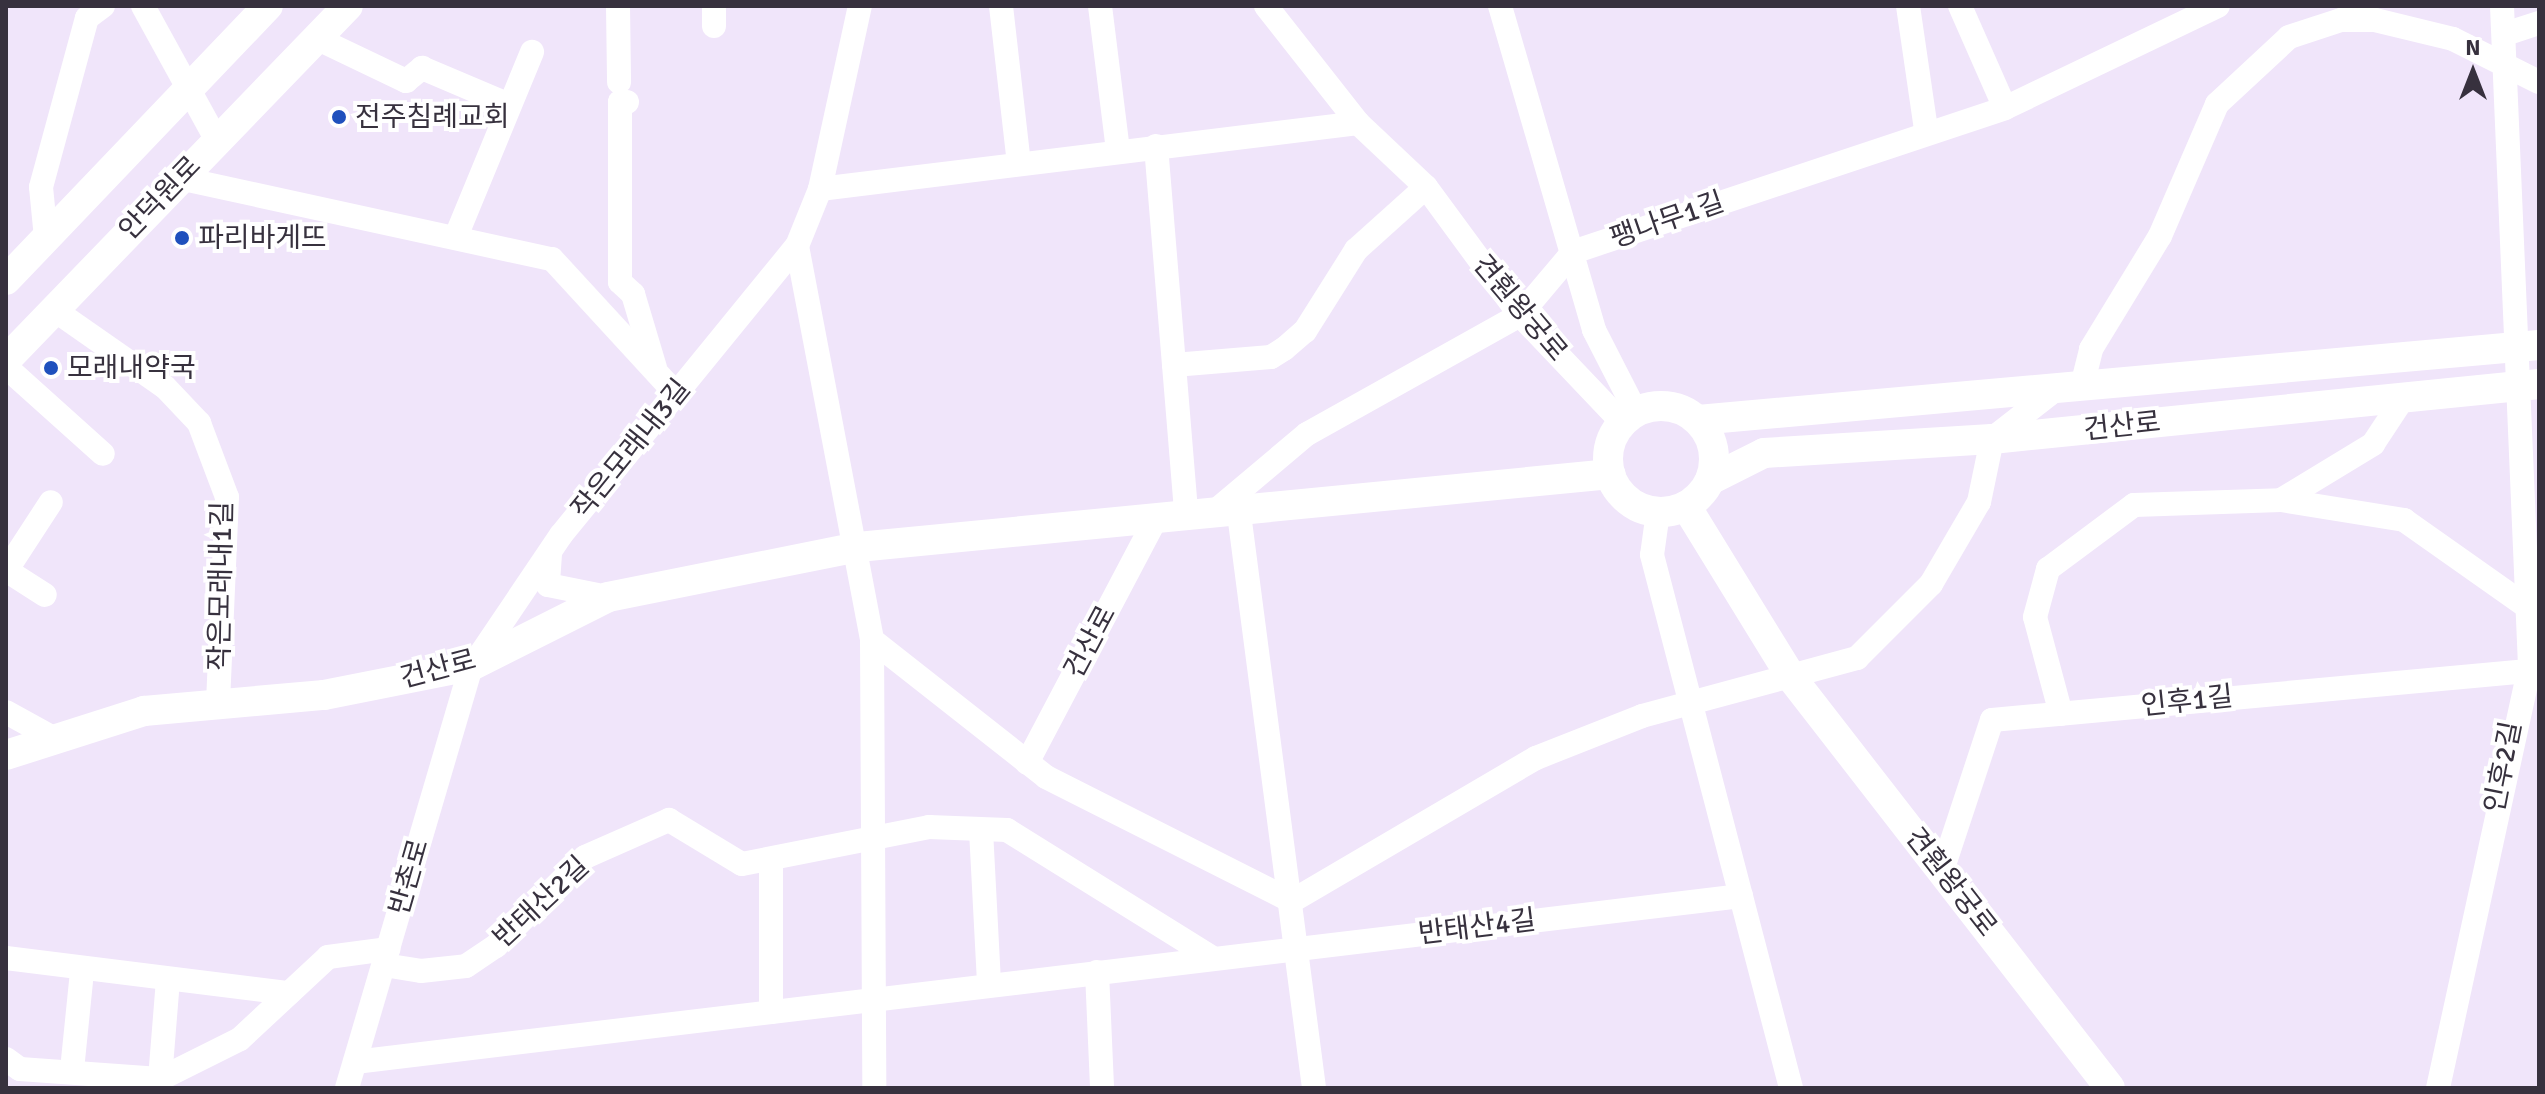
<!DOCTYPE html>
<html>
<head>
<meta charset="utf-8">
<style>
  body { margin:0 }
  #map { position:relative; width:2545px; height:1094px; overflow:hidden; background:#f0e5fa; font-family:Signika,"Noto Sans KR",sans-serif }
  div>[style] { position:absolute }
  .minor>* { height:24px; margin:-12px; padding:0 12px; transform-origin:12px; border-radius:12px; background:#fff }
  .tertiary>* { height:30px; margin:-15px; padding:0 15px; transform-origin:15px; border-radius:15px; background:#fff }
  .tertiary>.ring { margin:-15px; padding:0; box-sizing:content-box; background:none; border:30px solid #fff; border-radius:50% }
  .dots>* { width:22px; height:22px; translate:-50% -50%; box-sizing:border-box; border:4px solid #fff; border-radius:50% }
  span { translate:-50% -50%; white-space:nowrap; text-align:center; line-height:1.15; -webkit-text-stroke:8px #fff; paint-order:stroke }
  .poi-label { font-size:28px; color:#37313e }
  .left { translate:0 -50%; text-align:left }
  .street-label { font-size:28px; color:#37313e }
  .frame { position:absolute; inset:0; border:8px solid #37313e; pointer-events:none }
  .north { position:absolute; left:2433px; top:32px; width:80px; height:80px; -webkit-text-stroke:6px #fff; paint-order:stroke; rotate:0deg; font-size:22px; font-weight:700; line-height:32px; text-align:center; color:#37313e }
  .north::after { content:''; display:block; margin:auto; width:28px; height:36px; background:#37313e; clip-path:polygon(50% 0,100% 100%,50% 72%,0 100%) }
</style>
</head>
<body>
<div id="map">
  <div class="minor">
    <i style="left:143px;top:6px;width:152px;rotate:61.2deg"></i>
    <i style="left:618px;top:6px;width:76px;rotate:89.2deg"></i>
    <i style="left:1001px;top:6px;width:158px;rotate:83.5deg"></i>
    <i style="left:1100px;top:6px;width:146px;rotate:82.9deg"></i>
    <i style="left:1266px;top:6px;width:149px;rotate:51.8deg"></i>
    <i style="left:1358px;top:123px;width:93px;rotate:43.3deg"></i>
    <i style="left:1426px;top:187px;width:159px;rotate:53.7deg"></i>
    <i style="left:1520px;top:315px;width:148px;rotate:46.4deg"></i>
    <i style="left:1500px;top:6px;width:337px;rotate:73.8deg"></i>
    <i style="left:1594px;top:330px;width:92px;rotate:62.9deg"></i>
    <i style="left:1908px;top:6px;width:124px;rotate:81.7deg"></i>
    <i style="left:1960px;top:6px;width:111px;rotate:66.2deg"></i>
    <i style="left:714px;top:26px;width:20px;rotate:-90deg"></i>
    <i style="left:2505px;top:34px;width:36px;rotate:-18deg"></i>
    <i style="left:316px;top:38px;width:100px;rotate:25.5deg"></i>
    <i style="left:406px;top:81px;width:21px;rotate:-39deg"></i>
    <i style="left:422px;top:68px;width:95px;rotate:23deg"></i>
    <i style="left:627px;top:102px;width:7px;rotate:180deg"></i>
    <i style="left:620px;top:102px;width:180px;rotate:90deg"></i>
    <i style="left:620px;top:282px;width:18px;rotate:43deg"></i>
    <i style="left:633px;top:294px;width:77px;rotate:73.4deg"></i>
    <i style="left:1156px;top:146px;width:368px;rotate:85.3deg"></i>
    <i style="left:179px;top:178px;width:382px;rotate:12.3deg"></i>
    <i style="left:552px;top:259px;width:183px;rotate:47.4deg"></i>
    <i style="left:820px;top:189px;width:542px;rotate:-6.99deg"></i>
    <i style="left:457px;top:234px;width:197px;rotate:-67.6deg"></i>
    <i style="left:46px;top:238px;width:51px;rotate:-95.6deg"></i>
    <i style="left:41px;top:187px;width:175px;rotate:-74.8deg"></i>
    <i style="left:87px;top:18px;width:20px;rotate:-37deg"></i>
    <i style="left:797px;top:246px;width:401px;rotate:79.2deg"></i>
    <i style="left:872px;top:640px;width:448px;rotate:89.7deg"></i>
    <i style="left:1573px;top:252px;width:455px;rotate:-18.4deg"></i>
    <i style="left:2005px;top:108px;width:236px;rotate:-25.6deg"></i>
    <i style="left:53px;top:309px;width:136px;rotate:34.9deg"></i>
    <i style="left:165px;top:387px;width:50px;rotate:46.6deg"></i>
    <i style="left:199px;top:423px;width:79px;rotate:69.3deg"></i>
    <i style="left:227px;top:497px;width:203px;rotate:92.5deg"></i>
    <i style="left:1174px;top:365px;width:97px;rotate:-4.7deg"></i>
    <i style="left:1271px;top:357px;width:15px;rotate:-32deg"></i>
    <i style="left:1284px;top:349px;width:28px;rotate:-41deg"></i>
    <i style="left:1305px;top:331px;width:96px;rotate:-57.8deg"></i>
    <i style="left:1356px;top:250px;width:94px;rotate:-42deg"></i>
    <i style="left:6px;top:367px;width:130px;rotate:41.9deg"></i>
    <i style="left:2082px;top:386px;width:38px;rotate:-76deg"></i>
    <i style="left:2091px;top:349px;width:132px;rotate:-58.6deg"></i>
    <i style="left:2160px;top:236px;width:144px;rotate:-66.6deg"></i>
    <i style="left:2217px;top:104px;width:98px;rotate:-42.9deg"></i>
    <i style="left:2289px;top:37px;width:55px;rotate:-18.1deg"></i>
    <i style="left:2341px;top:20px;width:34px"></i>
    <i style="left:2375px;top:20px;width:80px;rotate:13.7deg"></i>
    <i style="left:2453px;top:39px;width:96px;rotate:26.6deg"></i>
    <i style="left:2281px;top:500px;width:125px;rotate:9.2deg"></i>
    <i style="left:2404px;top:520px;width:154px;rotate:35.2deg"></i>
    <i style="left:1238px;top:506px;width:587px;rotate:82.56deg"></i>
    <i style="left:1219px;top:508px;width:115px;rotate:-40.1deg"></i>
    <i style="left:1307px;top:434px;width:244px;rotate:-29.2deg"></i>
    <i style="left:1520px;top:315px;width:82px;rotate:-49.9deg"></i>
    <i style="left:1658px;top:512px;width:43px;rotate:97.9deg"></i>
    <i style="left:1652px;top:555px;width:551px;rotate:75.38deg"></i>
    <i style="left:550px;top:554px;width:31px;rotate:94deg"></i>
    <i style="left:548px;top:585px;width:61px;rotate:11.3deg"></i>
    <i style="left:6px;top:570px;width:46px;rotate:32.7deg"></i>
    <i style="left:6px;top:571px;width:82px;rotate:-56.9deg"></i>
    <i style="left:872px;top:640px;width:221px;rotate:38.2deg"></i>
    <i style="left:1046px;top:777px;width:275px;rotate:26.8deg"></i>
    <i style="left:1292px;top:901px;width:283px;rotate:-30.4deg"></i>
    <i style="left:1536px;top:758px;width:114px;rotate:-21.6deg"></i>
    <i style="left:1642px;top:716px;width:223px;rotate:-15.1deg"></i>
    <i style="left:1857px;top:658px;width:105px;rotate:-45deg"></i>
    <i style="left:1931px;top:584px;width:95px;rotate:-59.7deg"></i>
    <i style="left:1979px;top:502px;width:64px;rotate:-78.3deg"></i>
    <i style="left:1992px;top:439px;width:80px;rotate:-37.9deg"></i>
    <i style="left:476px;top:661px;width:152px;rotate:-56deg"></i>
    <i style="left:561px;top:535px;width:373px;rotate:-50.8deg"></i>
    <i style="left:797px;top:246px;width:61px;rotate:-68deg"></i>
    <i style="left:820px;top:189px;width:187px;rotate:-77.7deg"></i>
    <i style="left:6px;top:712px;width:56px;rotate:28.9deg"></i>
    <i style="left:2061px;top:714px;width:100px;rotate:-105deg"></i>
    <i style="left:2035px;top:617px;width:50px;rotate:-74.8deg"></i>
    <i style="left:2048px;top:569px;width:107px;rotate:-36.7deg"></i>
    <i style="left:2134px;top:505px;width:147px;rotate:-1.9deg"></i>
    <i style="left:2281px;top:500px;width:108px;rotate:-31.3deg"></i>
    <i style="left:2373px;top:444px;width:56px;rotate:-56.6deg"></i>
    <i style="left:1027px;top:763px;width:277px;rotate:-62.2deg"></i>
    <i style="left:981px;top:830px;width:155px;rotate:87deg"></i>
    <i style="left:771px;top:860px;width:152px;rotate:90deg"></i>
    <i style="left:1942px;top:871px;width:159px;rotate:-71.7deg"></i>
    <i style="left:1992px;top:720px;width:549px;rotate:-5.22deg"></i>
    <i style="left:6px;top:958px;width:285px;rotate:7.1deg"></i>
    <i style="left:384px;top:965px;width:37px;rotate:9deg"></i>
    <i style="left:421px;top:971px;width:45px;rotate:-6.3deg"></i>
    <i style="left:466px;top:966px;width:36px;rotate:-34deg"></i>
    <i style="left:496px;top:946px;width:126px;rotate:-45deg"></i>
    <i style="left:585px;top:857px;width:92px;rotate:-23.8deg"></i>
    <i style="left:669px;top:820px;width:85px;rotate:31.1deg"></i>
    <i style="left:742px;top:864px;width:191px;rotate:-11.2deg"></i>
    <i style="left:929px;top:827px;width:78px;rotate:2.2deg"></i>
    <i style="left:1007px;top:830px;width:243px;rotate:31.9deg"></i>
    <i style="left:1097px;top:972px;width:116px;rotate:87.5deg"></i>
    <i style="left:6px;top:1059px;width:17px;rotate:36deg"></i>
    <i style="left:20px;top:1069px;width:140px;rotate:4.1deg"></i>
    <i style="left:160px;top:1079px;width:89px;rotate:-26.6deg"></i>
    <i style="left:240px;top:1039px;width:120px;rotate:-43deg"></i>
    <i style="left:328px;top:957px;width:61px;rotate:-7.6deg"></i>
    <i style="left:355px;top:1062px;width:1396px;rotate:-6.83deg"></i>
    <i style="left:72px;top:1070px;width:100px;rotate:-84.2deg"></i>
    <i style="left:160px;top:1079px;width:99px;rotate:-85.4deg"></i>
    <i style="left:347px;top:1088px;width:440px;rotate:-73.6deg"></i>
    <i style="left:2438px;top:1088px;width:432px;rotate:-77.7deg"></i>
    <i style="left:2530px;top:666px;width:661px;rotate:-92.43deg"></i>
  </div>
  <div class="tertiary">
    <i style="left:6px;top:280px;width:379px;rotate:-46.3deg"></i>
    <i style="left:6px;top:360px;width:492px;rotate:-46deg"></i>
    <i class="ring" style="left:1608px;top:406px;width:76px;height:76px"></i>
    <i style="left:1698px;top:420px;width:844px;rotate:-5.1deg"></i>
    <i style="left:1710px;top:480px;width:60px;rotate:-26.6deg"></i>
    <i style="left:1764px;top:453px;width:228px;rotate:-3.5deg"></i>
    <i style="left:1992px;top:439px;width:550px;rotate:-5.74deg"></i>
    <i style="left:1686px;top:506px;width:201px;rotate:58.4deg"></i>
    <i style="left:1791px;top:677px;width:520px;rotate:52.18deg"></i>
    <i style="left:6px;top:755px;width:145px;rotate:-17.7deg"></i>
    <i style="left:144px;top:711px;width:181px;rotate:-5.1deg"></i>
    <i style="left:324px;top:695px;width:150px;rotate:-11.2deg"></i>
    <i style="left:471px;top:666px;width:153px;rotate:-26.7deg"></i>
    <i style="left:608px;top:597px;width:255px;rotate:-11.3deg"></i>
    <i style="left:858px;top:547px;width:756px;rotate:-5.54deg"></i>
  </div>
  <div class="dots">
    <i style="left:339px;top:117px;background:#1f50bd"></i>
    <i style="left:182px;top:238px;background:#1f50bd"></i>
    <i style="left:51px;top:368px;background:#1f50bd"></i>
  </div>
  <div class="poi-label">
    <span class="left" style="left:355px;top:117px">전주침례교회</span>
    <span class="left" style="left:198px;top:238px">파리바게뜨</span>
    <span class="left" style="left:67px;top:368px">모래내약국</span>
  </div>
  <div class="street-label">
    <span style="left:160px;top:198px;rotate:-46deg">안덕원로</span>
    <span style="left:1667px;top:220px;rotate:-19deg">팽나무1길</span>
    <span style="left:1520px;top:308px;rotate:50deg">견훤왕궁로</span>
    <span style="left:2122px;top:426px;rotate:-6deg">건산로</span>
    <span style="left:631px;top:449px;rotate:-51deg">작은모래내3길</span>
    <span style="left:221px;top:586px;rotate:-89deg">작은모래내1길</span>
    <span style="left:1090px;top:642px;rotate:-62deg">건산로</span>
    <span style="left:438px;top:669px;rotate:-15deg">건산로</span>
    <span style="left:2187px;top:701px;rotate:-6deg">인후1길</span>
    <span style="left:2503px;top:767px;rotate:-79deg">인후2길</span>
    <span style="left:409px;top:877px;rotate:-74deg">반촌로</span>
    <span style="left:1951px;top:882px;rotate:52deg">견훤왕궁로</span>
    <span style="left:541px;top:902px;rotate:-43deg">반태산2길</span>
    <span style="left:1477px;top:927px;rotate:-7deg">반태산4길</span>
  </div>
  <div class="frame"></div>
  <div class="north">N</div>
</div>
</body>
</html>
